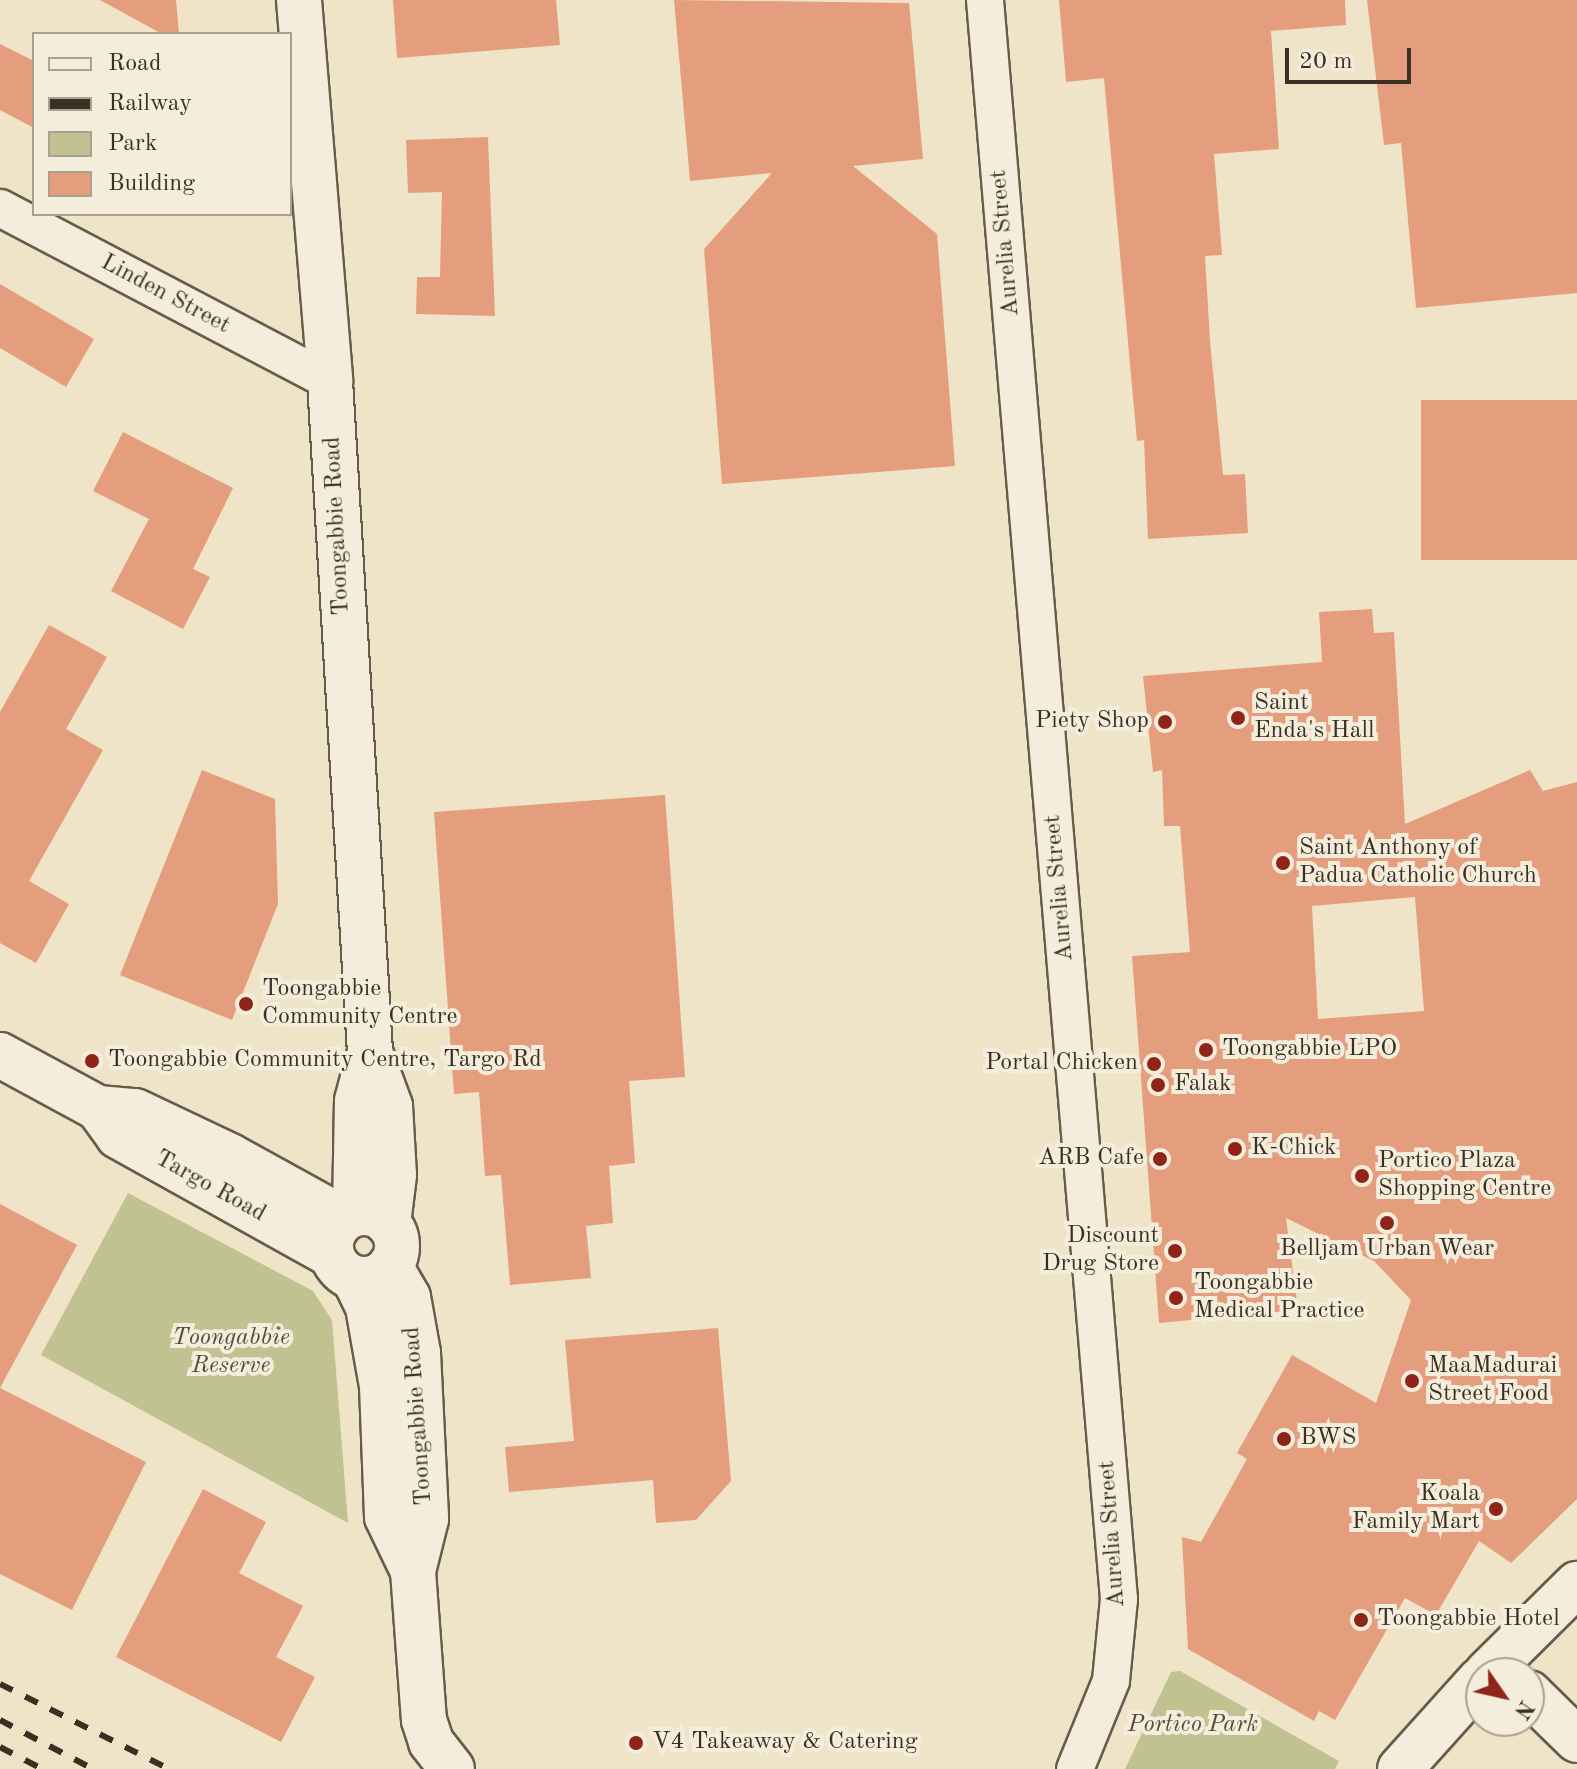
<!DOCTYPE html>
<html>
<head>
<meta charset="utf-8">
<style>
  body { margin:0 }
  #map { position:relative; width:1577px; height:1769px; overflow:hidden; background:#efe4c7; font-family:"Old Standard TT",serif }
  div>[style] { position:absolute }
  .green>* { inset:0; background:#c0c291 }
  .building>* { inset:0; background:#e49e7d; transform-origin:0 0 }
  .roads { filter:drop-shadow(2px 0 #665c4c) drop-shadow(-2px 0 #665c4c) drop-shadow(0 2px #665c4c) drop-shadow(0 -2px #665c4c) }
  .minor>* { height:36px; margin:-18px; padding:0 18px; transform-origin:18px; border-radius:18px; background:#f5eddb }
  .tertiary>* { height:44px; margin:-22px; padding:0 22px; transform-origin:22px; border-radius:22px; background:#f5eddb }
  .secondary>* { height:44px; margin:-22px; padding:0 22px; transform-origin:22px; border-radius:22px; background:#f5eddb }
  .secondary>.ring { margin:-22px; padding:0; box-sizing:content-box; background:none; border:44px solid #f5eddb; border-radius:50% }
  .rail>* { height:6px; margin-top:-3px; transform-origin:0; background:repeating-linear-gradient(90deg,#392f23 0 14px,transparent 0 28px) }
  .dots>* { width:22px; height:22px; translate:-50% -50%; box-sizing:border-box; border:4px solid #f5eddb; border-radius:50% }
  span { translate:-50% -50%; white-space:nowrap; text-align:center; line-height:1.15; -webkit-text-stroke:8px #f5eddb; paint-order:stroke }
  .street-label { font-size:24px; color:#392f23 }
  .poi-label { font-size:24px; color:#392f23 }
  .left { translate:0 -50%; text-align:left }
  .right { translate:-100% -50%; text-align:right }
  .park-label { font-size:24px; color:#544c39; font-style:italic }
  .legend { position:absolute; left:32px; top:32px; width:260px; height:184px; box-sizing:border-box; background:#f5eddb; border:2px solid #aaa191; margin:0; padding:10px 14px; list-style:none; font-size:24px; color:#392f23 }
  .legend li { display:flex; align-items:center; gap:16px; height:40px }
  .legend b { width:40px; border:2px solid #aaa191 }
  .north { position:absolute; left:1465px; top:1657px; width:80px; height:80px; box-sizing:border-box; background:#f5eddb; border:2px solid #aaa191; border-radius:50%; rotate:124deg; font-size:22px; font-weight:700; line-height:32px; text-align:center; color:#392f23 }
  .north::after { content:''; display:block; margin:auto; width:28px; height:36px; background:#8f2418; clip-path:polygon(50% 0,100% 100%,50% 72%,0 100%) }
  .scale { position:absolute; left:1285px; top:48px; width:126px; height:36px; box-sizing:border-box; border:4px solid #392f23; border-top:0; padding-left:10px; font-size:24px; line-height:28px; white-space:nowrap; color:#392f23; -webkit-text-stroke:6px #f5eddb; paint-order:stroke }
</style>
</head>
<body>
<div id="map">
  <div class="green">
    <i style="clip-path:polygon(128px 1193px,313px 1291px,332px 1320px,348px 1523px,41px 1355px)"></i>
    <i style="clip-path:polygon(1180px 1671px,1339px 1761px,1335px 1769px,1125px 1769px,1171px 1672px)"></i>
  </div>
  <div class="building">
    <i style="clip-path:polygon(100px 0,176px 0,179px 34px,162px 34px)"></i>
    <i style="clip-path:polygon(393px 0,556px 0,560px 45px,397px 58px)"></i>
    <i style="clip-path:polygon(674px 0,909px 3px,923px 159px,853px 166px,937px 234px,955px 466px,722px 484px,704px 249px,772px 173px,690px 181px)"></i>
    <i style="clip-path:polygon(1059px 0,1345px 0,1346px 25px,1271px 31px,1279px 149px,1214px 154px,1222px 255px,1205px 256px,1210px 341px,1223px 475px,1245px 474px,1248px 533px,1148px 539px,1144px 440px,1137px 441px,1104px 78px,1066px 82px)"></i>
    <i style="clip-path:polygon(1367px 0,1577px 0,1577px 293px,1416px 308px,1401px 143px,1384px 145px)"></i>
    <i style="clip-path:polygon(0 44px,34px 61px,34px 128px,0 110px)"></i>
    <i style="clip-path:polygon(488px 137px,495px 316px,416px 314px,417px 277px,440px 277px,442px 192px,408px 193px,406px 140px)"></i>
    <i style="clip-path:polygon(0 284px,94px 339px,66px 387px,0 348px)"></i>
    <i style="left:1577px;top:400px;width:160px;height:156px;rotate:90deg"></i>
    <i style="clip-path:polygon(123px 432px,233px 488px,193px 569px,210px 577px,183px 629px,111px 591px,149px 519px,93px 491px)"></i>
    <i style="clip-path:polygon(evenodd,1372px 609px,1374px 633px,1394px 632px,1405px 824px,1530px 770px,1543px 791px,1577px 782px,1577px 1499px,1511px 1563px,1479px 1541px,1436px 1615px,1405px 1598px,1335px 1720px,1319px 1711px,1314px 1721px,1188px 1649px,1182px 1537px,1201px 1542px,1247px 1459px,1237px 1453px,1292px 1355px,1376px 1403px,1411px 1300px,1374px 1261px,1286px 1218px,1298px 1310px,1159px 1323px,1132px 956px,1190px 952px,1180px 826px,1164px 826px,1162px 770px,1153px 772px,1143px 676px,1322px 662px,1319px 612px,1372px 609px,1415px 897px,1424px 1011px,1318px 1019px,1312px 906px,1415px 897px)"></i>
    <i style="clip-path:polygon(49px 625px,107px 657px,66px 729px,103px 750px,29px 881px,69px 904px,36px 963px,0 943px,0 712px)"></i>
    <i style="clip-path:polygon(202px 770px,275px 799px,278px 904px,232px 1020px,120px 975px)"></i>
    <i style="clip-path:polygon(665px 795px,685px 1077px,629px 1081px,635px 1163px,609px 1166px,613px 1223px,586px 1226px,591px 1278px,510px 1285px,501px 1175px,485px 1176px,479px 1092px,454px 1094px,434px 812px)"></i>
    <i style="clip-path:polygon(0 1204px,77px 1245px,0 1388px)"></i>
    <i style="clip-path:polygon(718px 1328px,731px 1481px,696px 1520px,656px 1523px,653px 1480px,509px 1492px,505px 1447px,574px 1441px,565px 1340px)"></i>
    <i style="clip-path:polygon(0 1388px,146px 1462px,72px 1610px,0 1574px)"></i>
    <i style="clip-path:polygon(203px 1489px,266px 1522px,239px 1573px,303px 1606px,276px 1657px,315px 1677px,281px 1742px,116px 1657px)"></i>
  </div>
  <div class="roads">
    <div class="minor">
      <i style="left:985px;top:0;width:1605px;rotate:85.21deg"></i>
      <i style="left:1119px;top:1599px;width:82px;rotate:95.6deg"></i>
      <i style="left:1111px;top:1681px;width:95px;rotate:112.2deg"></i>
      <i style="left:0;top:208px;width:373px;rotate:27.7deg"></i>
    </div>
    <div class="tertiary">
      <i style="left:0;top:1055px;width:111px;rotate:28.4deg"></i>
      <i style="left:98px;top:1108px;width:37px;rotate:5deg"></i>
      <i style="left:135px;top:1111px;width:105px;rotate:25.3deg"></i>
      <i style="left:230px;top:1156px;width:130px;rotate:28.9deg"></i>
      <i style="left:98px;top:1108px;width:34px;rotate:54deg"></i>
      <i style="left:118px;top:1136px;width:245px;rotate:29.1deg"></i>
    </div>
    <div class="secondary">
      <i style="left:299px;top:0;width:382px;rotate:85.3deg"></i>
      <i style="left:330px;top:381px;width:672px;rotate:86.59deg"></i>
      <i style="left:370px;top:1052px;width:58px;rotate:69.7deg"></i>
      <i style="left:390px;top:1106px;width:69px;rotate:86.7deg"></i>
      <i style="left:394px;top:1175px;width:49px;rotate:97deg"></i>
      <i class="ring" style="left:331px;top:1213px;width:22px;height:22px"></i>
      <i style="left:355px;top:1214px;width:113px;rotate:-89deg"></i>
      <i style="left:357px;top:1101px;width:51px;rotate:-75.1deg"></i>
      <i style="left:390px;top:1266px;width:36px;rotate:60deg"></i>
      <i style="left:408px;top:1297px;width:57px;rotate:79.9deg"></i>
      <i style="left:418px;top:1353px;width:166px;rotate:87.2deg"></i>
      <i style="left:426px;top:1519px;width:54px;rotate:104deg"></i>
      <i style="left:413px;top:1571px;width:149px;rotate:85.8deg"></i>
      <i style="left:424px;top:1720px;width:23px;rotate:72deg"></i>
      <i style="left:431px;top:1742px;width:34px;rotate:52deg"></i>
      <i style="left:354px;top:1278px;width:32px;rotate:64deg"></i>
      <i style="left:368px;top:1307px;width:80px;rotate:80deg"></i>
      <i style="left:382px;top:1386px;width:131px;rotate:87.8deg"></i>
      <i style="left:387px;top:1517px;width:60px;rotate:64.3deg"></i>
      <i style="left:1487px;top:1673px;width:127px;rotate:-44.7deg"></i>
      <i style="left:1529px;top:1693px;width:67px;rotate:44.4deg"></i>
      <i style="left:1400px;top:1769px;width:121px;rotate:-48deg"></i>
    </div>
  </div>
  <div class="rail">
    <i style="left:0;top:1684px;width:189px;rotate:26.7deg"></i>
    <i style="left:0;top:1720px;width:105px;rotate:27.8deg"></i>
    <i style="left:0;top:1747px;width:47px;rotate:27.6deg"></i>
  </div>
  <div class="dots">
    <i style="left:1238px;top:718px;background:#8f2418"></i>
    <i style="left:1165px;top:722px;background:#8f2418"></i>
    <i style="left:1283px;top:863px;background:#8f2418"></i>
    <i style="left:246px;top:1004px;background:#8f2418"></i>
    <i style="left:1206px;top:1050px;background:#8f2418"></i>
    <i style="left:92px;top:1061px;background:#8f2418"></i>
    <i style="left:1154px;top:1064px;background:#8f2418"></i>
    <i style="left:1158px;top:1085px;background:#8f2418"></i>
    <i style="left:1235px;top:1149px;background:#8f2418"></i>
    <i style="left:1160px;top:1159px;background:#8f2418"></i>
    <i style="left:1362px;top:1176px;background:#8f2418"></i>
    <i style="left:1387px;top:1223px;background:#8f2418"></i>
    <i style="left:1175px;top:1251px;background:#8f2418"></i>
    <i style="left:1176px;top:1298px;background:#8f2418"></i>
    <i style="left:1412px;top:1381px;background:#8f2418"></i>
    <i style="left:1284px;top:1439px;background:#8f2418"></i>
    <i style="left:1496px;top:1509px;background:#8f2418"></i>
    <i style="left:1361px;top:1620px;background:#8f2418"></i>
    <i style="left:636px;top:1743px;background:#8f2418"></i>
  </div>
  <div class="street-label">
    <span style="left:1006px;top:243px;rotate:-95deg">Aurelia Street</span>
    <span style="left:165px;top:295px;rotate:28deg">Linden Street</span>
    <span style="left:338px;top:526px;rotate:-93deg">Toongabbie Road</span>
    <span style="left:1060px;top:888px;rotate:-95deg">Aurelia Street</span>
    <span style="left:210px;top:1187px;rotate:29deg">Targo Road</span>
    <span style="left:419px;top:1416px;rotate:-94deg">Toongabbie Road</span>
    <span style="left:1113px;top:1534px;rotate:-94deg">Aurelia Street</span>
  </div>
  <div class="poi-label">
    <span class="left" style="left:1254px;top:718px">Saint<br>Enda's Hall</span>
    <span class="right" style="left:1149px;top:722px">Piety Shop</span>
    <span class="left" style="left:1299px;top:863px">Saint Anthony of<br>Padua Catholic Church</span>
    <span class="left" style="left:262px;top:1004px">Toongabbie<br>Community Centre</span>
    <span class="left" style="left:1222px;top:1050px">Toongabbie LPO</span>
    <span class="left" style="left:108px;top:1061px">Toongabbie Community Centre, Targo Rd</span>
    <span class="right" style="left:1138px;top:1064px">Portal Chicken</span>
    <span class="left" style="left:1174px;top:1085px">Falak</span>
    <span class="left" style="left:1251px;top:1149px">K-Chick</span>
    <span class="right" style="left:1144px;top:1159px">ARB Cafe</span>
    <span class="left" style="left:1378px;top:1176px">Portico Plaza<br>Shopping Centre</span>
    <span class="right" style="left:1159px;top:1251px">Discount<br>Drug Store</span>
    <span style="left:1387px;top:1250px">Belljam Urban Wear</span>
    <span class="left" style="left:1194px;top:1298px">Toongabbie<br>Medical Practice</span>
    <span class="left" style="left:1428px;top:1381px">MaaMadurai<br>Street Food</span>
    <span class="left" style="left:1300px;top:1439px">BWS</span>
    <span class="right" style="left:1480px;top:1509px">Koala<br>Family Mart</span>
    <span class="left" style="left:1377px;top:1620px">Toongabbie Hotel</span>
    <span class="left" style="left:652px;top:1743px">V4 Takeaway &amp; Catering</span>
  </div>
  <div class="park-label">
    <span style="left:231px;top:1353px">Toongabbie<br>Reserve</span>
    <span style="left:1193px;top:1726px">Portico Park</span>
  </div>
  <ul class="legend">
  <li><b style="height:10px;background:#f5eddb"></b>Road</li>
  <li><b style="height:10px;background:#392f23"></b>Railway</li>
  <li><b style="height:22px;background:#c0c291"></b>Park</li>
  <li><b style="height:22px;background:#e49e7d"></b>Building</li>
  </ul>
  <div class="north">N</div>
  <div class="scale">20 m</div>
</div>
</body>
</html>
